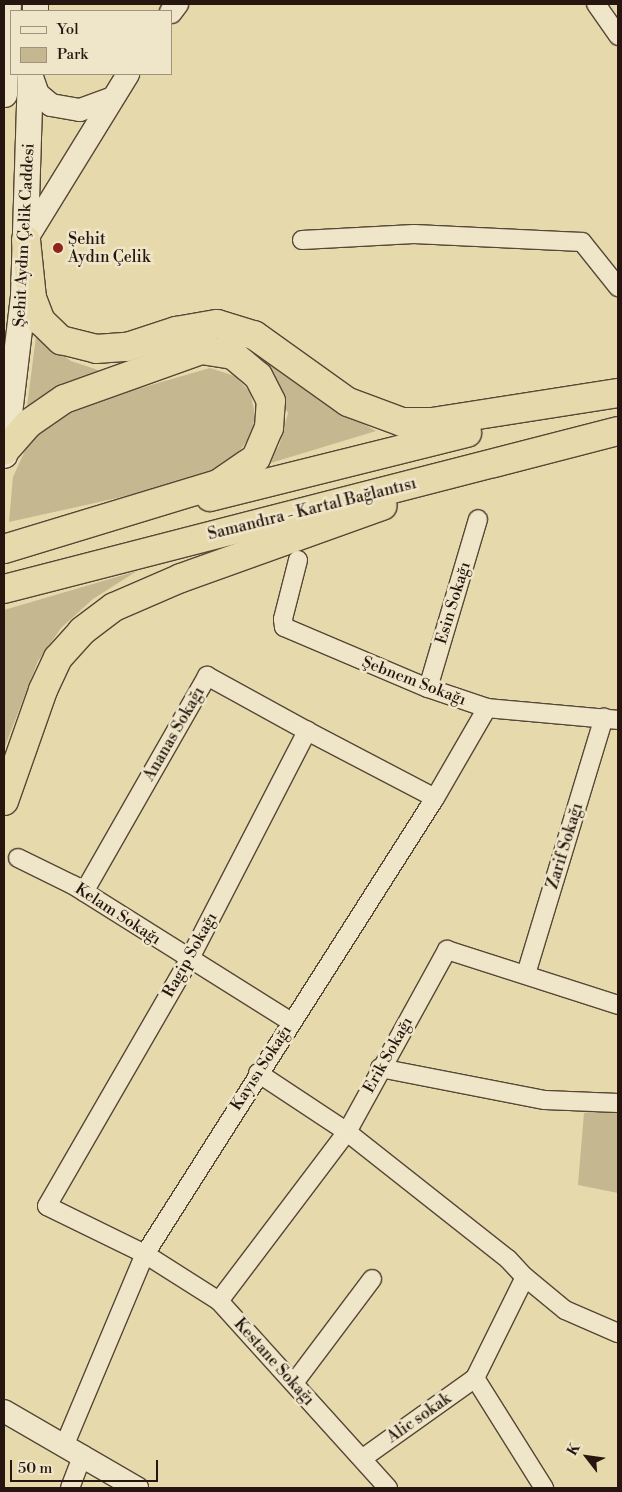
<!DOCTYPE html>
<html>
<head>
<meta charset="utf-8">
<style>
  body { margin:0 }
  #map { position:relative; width:622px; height:1492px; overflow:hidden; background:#e6d9ac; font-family:"Libre Bodoni",serif }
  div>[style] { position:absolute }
  .green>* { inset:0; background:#c5b891 }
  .roads { filter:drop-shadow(1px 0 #564736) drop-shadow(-1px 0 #564736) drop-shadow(0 1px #564736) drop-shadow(0 -1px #564736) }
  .minor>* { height:18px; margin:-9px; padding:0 9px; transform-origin:9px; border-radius:9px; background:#efe6c9 }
  .tertiary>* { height:22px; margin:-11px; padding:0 11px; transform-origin:11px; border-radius:11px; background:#efe6c9 }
  .secondary>* { height:25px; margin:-12.5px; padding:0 12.5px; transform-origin:12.5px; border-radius:12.5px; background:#efe6c9 }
  .motorway>* { height:28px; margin:-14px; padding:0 14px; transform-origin:14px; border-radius:14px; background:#e6d9ac }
  .dots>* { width:14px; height:14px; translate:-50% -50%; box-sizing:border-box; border:2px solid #efe6c9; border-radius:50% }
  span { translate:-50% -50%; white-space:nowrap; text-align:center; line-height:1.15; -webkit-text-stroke:5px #efe6c9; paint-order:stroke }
  .street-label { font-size:16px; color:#26160f }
  .poi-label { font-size:16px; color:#26160f }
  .left { translate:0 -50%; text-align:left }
  .frame { position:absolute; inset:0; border:5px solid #26160f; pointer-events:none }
  .legend { position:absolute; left:10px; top:10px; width:162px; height:65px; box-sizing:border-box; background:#efe6c9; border:1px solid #9f937f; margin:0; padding:6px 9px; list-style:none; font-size:15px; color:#26160f }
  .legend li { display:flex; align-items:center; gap:10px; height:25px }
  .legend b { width:25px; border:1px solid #9f937f }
  .north { position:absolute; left:562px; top:1432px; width:50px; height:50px; -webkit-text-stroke:4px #efe6c9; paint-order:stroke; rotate:300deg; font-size:14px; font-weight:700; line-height:20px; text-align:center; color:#26160f }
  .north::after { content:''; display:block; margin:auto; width:18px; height:22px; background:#26160f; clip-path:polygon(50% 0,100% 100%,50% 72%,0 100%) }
  .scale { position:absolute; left:10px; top:1460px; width:148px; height:22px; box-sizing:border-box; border:2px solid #26160f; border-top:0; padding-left:6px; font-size:15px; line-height:18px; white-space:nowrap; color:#26160f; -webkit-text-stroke:4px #efe6c9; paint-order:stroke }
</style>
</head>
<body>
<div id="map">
  <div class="green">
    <i style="clip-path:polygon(37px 329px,44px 342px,71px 361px,107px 373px,26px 414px)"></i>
    <i style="clip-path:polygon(263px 360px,314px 396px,376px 431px,264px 465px,279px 446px,288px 413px)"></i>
    <i style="clip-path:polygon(210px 368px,235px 376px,250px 392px,255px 414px,252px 434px,235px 457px,203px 479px,9px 522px,13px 477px,28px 444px,68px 409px)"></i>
    <i style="clip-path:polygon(137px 571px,93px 599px,61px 628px,38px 661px,4px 749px,4px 610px)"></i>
    <i style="clip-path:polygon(600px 1110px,618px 1112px,618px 1193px,578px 1185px,584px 1113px)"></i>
  </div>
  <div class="roads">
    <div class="minor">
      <i style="left:596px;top:4px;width:39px;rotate:55deg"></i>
      <i style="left:302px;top:240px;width:112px;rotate:-3.1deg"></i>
      <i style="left:414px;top:234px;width:168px;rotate:2.7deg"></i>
      <i style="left:582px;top:242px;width:58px;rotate:51.3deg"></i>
      <i style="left:298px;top:560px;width:61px;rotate:104.3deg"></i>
      <i style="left:283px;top:619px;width:8px;rotate:83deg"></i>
      <i style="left:284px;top:627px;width:156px;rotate:23deg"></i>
      <i style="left:428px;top:688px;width:62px;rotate:18.7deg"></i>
      <i style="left:487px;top:708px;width:132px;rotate:5.2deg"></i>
      <i style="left:428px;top:688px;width:176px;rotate:-73.5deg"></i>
      <i style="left:18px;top:858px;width:61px;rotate:26.1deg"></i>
      <i style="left:73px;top:885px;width:257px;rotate:32.1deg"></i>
      <i style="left:84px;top:892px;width:249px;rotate:-60.3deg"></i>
      <i style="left:207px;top:676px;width:114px;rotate:28.8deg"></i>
      <i style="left:526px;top:974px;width:268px;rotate:-73.1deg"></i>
      <i style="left:380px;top:1068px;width:168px;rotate:11deg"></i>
      <i style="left:545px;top:1100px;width:73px;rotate:2.4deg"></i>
      <i style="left:258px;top:1073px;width:107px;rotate:33.5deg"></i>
      <i style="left:347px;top:1132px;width:205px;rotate:38.3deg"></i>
      <i style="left:508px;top:1259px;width:25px;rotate:47deg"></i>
      <i style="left:525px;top:1277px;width:113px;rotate:116.3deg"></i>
      <i style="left:475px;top:1378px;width:130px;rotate:57.9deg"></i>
      <i style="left:525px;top:1277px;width:52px;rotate:39.5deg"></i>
      <i style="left:565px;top:1310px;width:58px;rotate:23.5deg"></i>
      <i style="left:219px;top:1301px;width:212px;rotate:-52.9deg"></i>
      <i style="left:347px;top:1132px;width:208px;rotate:-61.2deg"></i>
      <i style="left:447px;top:950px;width:180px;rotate:17.8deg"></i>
      <i style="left:294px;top:1383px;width:130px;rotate:-53.1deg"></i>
      <i style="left:65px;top:1444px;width:206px;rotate:-67.2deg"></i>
      <i style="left:145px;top:1254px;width:540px;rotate:-57.55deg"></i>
      <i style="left:435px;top:798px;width:104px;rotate:-60deg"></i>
      <i style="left:363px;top:1458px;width:138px;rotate:-35.5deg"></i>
      <i style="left:70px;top:1488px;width:36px;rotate:-69deg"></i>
      <i style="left:388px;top:1488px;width:252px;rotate:-132.1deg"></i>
      <i style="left:219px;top:1301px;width:88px;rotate:-147.6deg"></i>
      <i style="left:145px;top:1254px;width:109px;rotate:-153.9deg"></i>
      <i style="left:47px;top:1206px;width:284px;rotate:-60deg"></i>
      <i style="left:189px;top:960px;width:258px;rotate:-62.7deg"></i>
      <i style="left:307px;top:731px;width:144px;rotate:27.6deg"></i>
    </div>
    <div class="tertiary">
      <i style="left:171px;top:12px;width:10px;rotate:-53deg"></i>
      <i style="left:31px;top:74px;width:21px;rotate:71deg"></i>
      <i style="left:38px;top:94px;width:17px;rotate:40deg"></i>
      <i style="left:51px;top:105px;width:29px;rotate:10deg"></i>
      <i style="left:80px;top:110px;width:32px;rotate:-20deg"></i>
      <i style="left:26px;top:240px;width:195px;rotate:-58.4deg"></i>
      <i style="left:4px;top:1411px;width:154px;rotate:30.1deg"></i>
    </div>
    <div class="secondary">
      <i style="left:35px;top:11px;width:7px;rotate:-90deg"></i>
      <i style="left:4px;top:94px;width:90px;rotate:-87.5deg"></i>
      <i style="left:4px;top:455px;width:160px;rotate:-83.2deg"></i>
      <i style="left:23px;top:296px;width:222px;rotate:-88.2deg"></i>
    </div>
    <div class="motorway">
      <i style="left:26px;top:240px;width:58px;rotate:84.1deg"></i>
      <i style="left:32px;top:298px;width:25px;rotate:69deg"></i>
      <i style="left:41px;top:321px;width:28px;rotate:44deg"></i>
      <i style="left:61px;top:340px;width:36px;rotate:14deg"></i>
      <i style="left:96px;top:349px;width:31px;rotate:-4deg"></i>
      <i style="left:127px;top:347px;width:52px;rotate:-18.1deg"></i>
      <i style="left:176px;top:331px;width:42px;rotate:-9.7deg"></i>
      <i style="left:217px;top:324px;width:39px;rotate:17deg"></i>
      <i style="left:254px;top:335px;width:115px;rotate:35.5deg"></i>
      <i style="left:348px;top:402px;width:58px;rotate:20.3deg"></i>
      <i style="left:402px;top:422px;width:31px"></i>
      <i style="left:433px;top:422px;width:187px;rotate:-8.9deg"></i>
      <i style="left:210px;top:497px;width:265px;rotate:-14deg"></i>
      <i style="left:4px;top:549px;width:224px;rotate:-16.9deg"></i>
      <i style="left:218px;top:484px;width:46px;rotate:-34.4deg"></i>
      <i style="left:256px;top:458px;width:33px;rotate:-67deg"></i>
      <i style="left:269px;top:428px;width:27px;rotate:-86deg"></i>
      <i style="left:271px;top:401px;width:28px;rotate:-117deg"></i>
      <i style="left:258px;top:376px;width:33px;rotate:-140deg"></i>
      <i style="left:233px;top:355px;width:32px;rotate:-171deg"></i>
      <i style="left:201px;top:350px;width:145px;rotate:160.3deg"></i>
      <i style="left:64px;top:399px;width:44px;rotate:145.2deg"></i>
      <i style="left:28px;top:424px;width:35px;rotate:131deg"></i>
      <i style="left:4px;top:589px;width:634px;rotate:-14.43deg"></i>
      <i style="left:4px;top:801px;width:118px;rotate:-70.6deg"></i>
      <i style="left:43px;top:690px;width:35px;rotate:-65deg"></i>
      <i style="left:58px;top:658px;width:36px;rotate:-48deg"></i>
      <i style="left:82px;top:631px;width:40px;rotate:-37deg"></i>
      <i style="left:114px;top:607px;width:73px;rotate:-23.4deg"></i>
      <i style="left:181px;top:578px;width:214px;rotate:-19.7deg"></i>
    </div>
  </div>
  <div class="dots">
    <i style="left:58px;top:248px;background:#8f2418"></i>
  </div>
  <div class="street-label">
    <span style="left:24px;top:235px;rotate:-87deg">Şehit Aydın Çelik Caddesi</span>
    <span style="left:312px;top:509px;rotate:-14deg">Samandıra - Kartal Bağlantısı</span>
    <span style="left:453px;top:603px;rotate:-73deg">Esin Sokağı</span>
    <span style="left:414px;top:681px;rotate:21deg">Şebnem Sokağı</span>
    <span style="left:174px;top:734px;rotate:-60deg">Ananas Sokağı</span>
    <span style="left:565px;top:846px;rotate:-73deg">Zarif Sokağı</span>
    <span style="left:118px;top:914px;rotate:33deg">Kelam Sokağı</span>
    <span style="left:190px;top:955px;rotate:-61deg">Ragip Sokağı</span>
    <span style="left:388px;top:1055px;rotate:-61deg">Erik Sokağı</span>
    <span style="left:261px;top:1068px;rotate:-57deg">Kayısı Sokağı</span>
    <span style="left:274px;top:1362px;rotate:48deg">Kestane Sokağı</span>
    <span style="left:419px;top:1418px;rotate:-35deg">Alic sokak</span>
  </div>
  <div class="poi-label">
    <span class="left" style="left:68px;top:248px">Şehit<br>Aydın Çelik</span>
  </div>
  <div class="frame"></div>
  <ul class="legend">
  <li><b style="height:6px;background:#efe6c9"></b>Yol</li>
  <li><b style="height:14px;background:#c5b891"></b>Park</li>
  </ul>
  <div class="north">K</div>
  <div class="scale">50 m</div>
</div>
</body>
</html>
